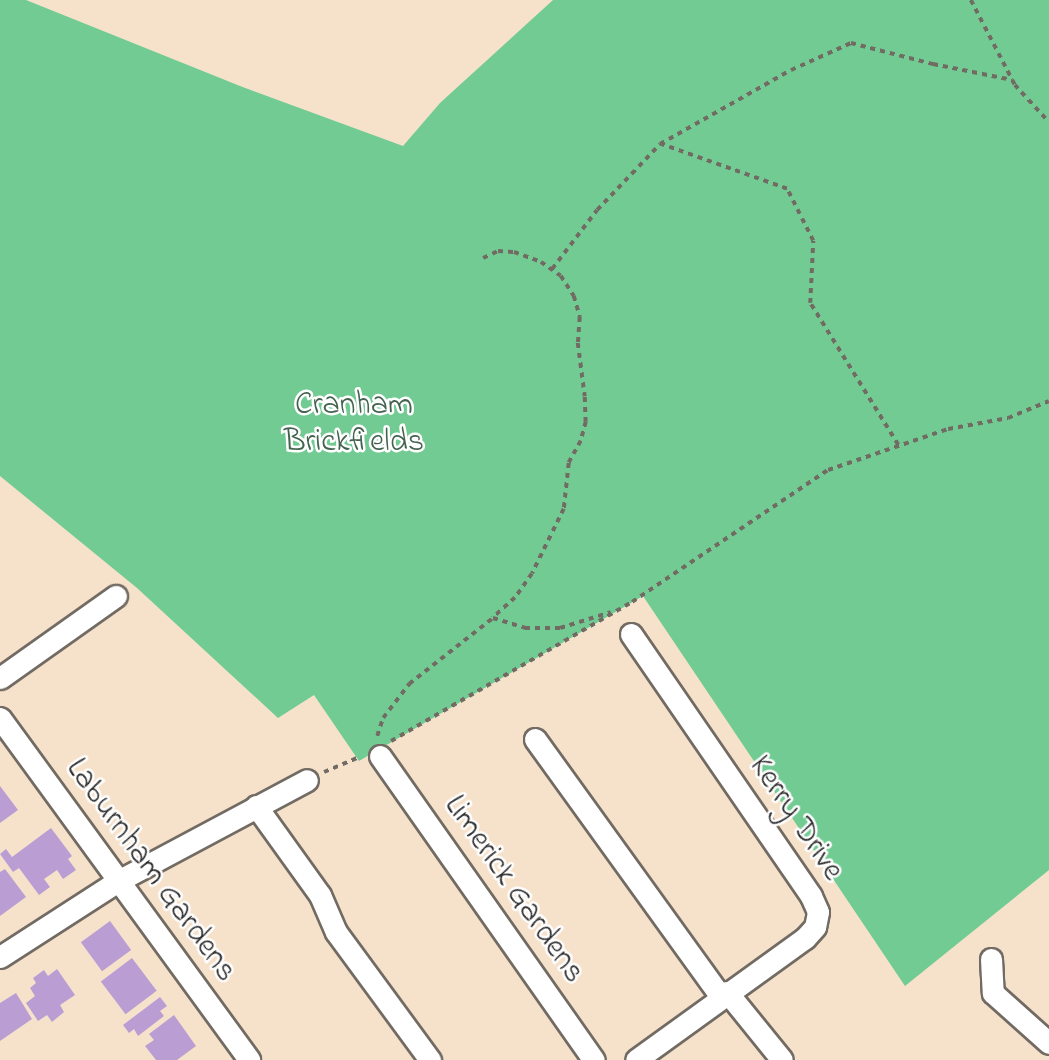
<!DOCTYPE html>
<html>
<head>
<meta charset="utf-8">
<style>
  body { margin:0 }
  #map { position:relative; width:1049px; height:1060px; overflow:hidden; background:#f6e2cb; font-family:"Indie Flower",sans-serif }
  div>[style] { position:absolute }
  .green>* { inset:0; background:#71cb93 }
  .building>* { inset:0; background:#ba9ed3; transform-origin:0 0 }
  .path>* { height:3.5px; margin-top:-1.75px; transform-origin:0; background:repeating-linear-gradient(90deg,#726b63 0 5px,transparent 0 10px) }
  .roads { filter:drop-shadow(2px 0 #726b63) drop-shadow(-2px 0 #726b63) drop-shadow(0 2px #726b63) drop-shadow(0 -2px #726b63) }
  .minor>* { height:21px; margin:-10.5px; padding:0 10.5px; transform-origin:10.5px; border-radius:10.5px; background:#fff }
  span { translate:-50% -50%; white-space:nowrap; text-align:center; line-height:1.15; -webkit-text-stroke:5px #fff; paint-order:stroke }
  .park-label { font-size:32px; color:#44634f }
  .street-label { font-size:32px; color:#2b2b2b }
</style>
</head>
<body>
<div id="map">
  <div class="green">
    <i style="clip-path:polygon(0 0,26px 0,240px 86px,403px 146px,440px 103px,553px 0,1049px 0,1049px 870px,905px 986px,643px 596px,359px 761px,314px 695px,278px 718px,137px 588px,0 476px)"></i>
  </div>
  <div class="building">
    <i style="clip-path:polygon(0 786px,18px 810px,0 823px)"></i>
    <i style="clip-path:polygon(51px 828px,72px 856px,68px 859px,76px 870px,63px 879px,57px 870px,44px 879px,50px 887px,39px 895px,19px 868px,13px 872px,0 854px,6px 849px,12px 857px)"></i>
    <i style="clip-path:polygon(5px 869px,26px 897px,0 916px,0 872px)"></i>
    <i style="left:110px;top:921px;width:36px;height:36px;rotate:54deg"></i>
    <i style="left:132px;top:958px;width:41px;height:39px;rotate:53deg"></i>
    <i style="clip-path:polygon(57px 969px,75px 995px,60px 1005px,64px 1012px,52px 1022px,47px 1015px,38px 1021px,26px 1003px,35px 996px,30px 988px,36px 983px,33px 978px,44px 970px,48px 976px)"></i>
    <i style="clip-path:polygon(16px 993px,32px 1019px,0 1041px,0 1003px)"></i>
    <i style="clip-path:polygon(160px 997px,167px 1006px,160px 1011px,164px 1016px,138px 1036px,134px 1029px,129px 1033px,123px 1025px)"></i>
    <i style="clip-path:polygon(174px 1015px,196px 1046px,177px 1060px,156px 1060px,145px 1046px,154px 1040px,149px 1034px)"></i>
  </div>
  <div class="path">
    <i style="left:971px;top:0;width:96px;rotate:62.6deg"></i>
    <i style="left:1015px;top:85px;width:50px;rotate:47.4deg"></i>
    <i style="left:483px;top:258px;width:17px;rotate:-25deg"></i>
    <i style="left:498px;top:251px;width:16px;rotate:4deg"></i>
    <i style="left:514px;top:252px;width:29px;rotate:20deg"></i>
    <i style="left:541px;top:262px;width:24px;rotate:35deg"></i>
    <i style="left:561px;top:276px;width:24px;rotate:57deg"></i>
    <i style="left:574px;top:296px;width:22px;rotate:74deg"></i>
    <i style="left:580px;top:317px;width:26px;rotate:94deg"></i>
    <i style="left:578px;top:343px;width:54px;rotate:82.6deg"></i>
    <i style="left:585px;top:397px;width:25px;rotate:88deg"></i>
    <i style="left:586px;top:422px;width:20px;rotate:105deg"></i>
    <i style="left:581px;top:441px;width:25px;rotate:119deg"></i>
    <i style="left:569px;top:463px;width:46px;rotate:96.2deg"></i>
    <i style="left:564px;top:509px;width:72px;rotate:116.2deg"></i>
    <i style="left:532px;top:574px;width:29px;rotate:125deg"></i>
    <i style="left:515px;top:598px;width:30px;rotate:138deg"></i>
    <i style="left:552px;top:269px;width:74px;rotate:-52.7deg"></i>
    <i style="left:597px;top:210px;width:91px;rotate:-46.3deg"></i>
    <i style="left:898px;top:445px;width:167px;rotate:-121.8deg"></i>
    <i style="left:810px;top:303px;width:62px;rotate:-87.2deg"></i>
    <i style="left:813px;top:241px;width:58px;rotate:-116.6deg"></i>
    <i style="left:787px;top:189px;width:135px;rotate:-160.5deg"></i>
    <i style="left:660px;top:144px;width:150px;rotate:-29.5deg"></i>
    <i style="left:791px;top:70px;width:66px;rotate:-24.2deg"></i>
    <i style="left:851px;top:43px;width:85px;rotate:14.4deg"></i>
    <i style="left:933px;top:64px;width:81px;rotate:11.4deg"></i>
    <i style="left:377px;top:736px;width:19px;rotate:-72deg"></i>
    <i style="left:383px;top:718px;width:43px;rotate:-52.6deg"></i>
    <i style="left:409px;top:684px;width:107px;rotate:-38.2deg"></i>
    <i style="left:493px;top:618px;width:34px;rotate:17deg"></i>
    <i style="left:525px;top:628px;width:35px"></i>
    <i style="left:560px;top:628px;width:53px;rotate:-17.4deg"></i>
    <i style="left:391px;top:741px;width:278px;rotate:-30deg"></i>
    <i style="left:632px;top:602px;width:236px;rotate:-34deg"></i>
    <i style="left:828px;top:470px;width:127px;rotate:-18.9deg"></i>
    <i style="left:948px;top:429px;width:61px;rotate:-10.4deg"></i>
    <i style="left:1008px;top:418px;width:44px;rotate:-22.5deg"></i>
    <i style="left:324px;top:772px;width:38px;rotate:-23deg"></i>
  </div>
  <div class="roads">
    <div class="minor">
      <i style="left:631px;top:634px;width:318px;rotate:55.5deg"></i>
      <i style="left:811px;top:896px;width:17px;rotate:66deg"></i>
      <i style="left:818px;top:912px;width:15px;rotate:101deg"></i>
      <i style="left:815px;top:927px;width:15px;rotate:132deg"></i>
      <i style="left:805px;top:938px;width:208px;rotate:144.2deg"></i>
      <i style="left:0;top:678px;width:142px;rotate:-35.3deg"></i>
      <i style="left:0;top:718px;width:423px;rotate:53.9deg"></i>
      <i style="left:535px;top:739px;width:318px;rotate:54.2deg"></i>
      <i style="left:380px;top:756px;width:372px;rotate:54.9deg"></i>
      <i style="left:256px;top:806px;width:110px;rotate:54.3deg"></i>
      <i style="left:320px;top:895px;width:40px;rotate:66.6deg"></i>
      <i style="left:336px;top:932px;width:159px;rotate:53.7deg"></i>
      <i style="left:0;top:957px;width:140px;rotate:-32.8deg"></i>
      <i style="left:118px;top:881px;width:214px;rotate:-28.1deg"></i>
      <i style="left:991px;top:959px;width:34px;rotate:87deg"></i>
      <i style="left:993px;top:993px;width:75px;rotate:41.8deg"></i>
      <i style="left:727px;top:992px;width:87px;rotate:51deg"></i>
    </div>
  </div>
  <div class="park-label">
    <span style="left:354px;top:425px">Cranham<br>Brickfields</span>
  </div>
  <div class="street-label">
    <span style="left:795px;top:819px;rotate:56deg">Kerry Drive</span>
    <span style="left:150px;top:871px;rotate:54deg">Laburnham Gardens</span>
    <span style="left:513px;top:890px;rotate:55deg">Limerick Gardens</span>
  </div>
</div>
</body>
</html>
